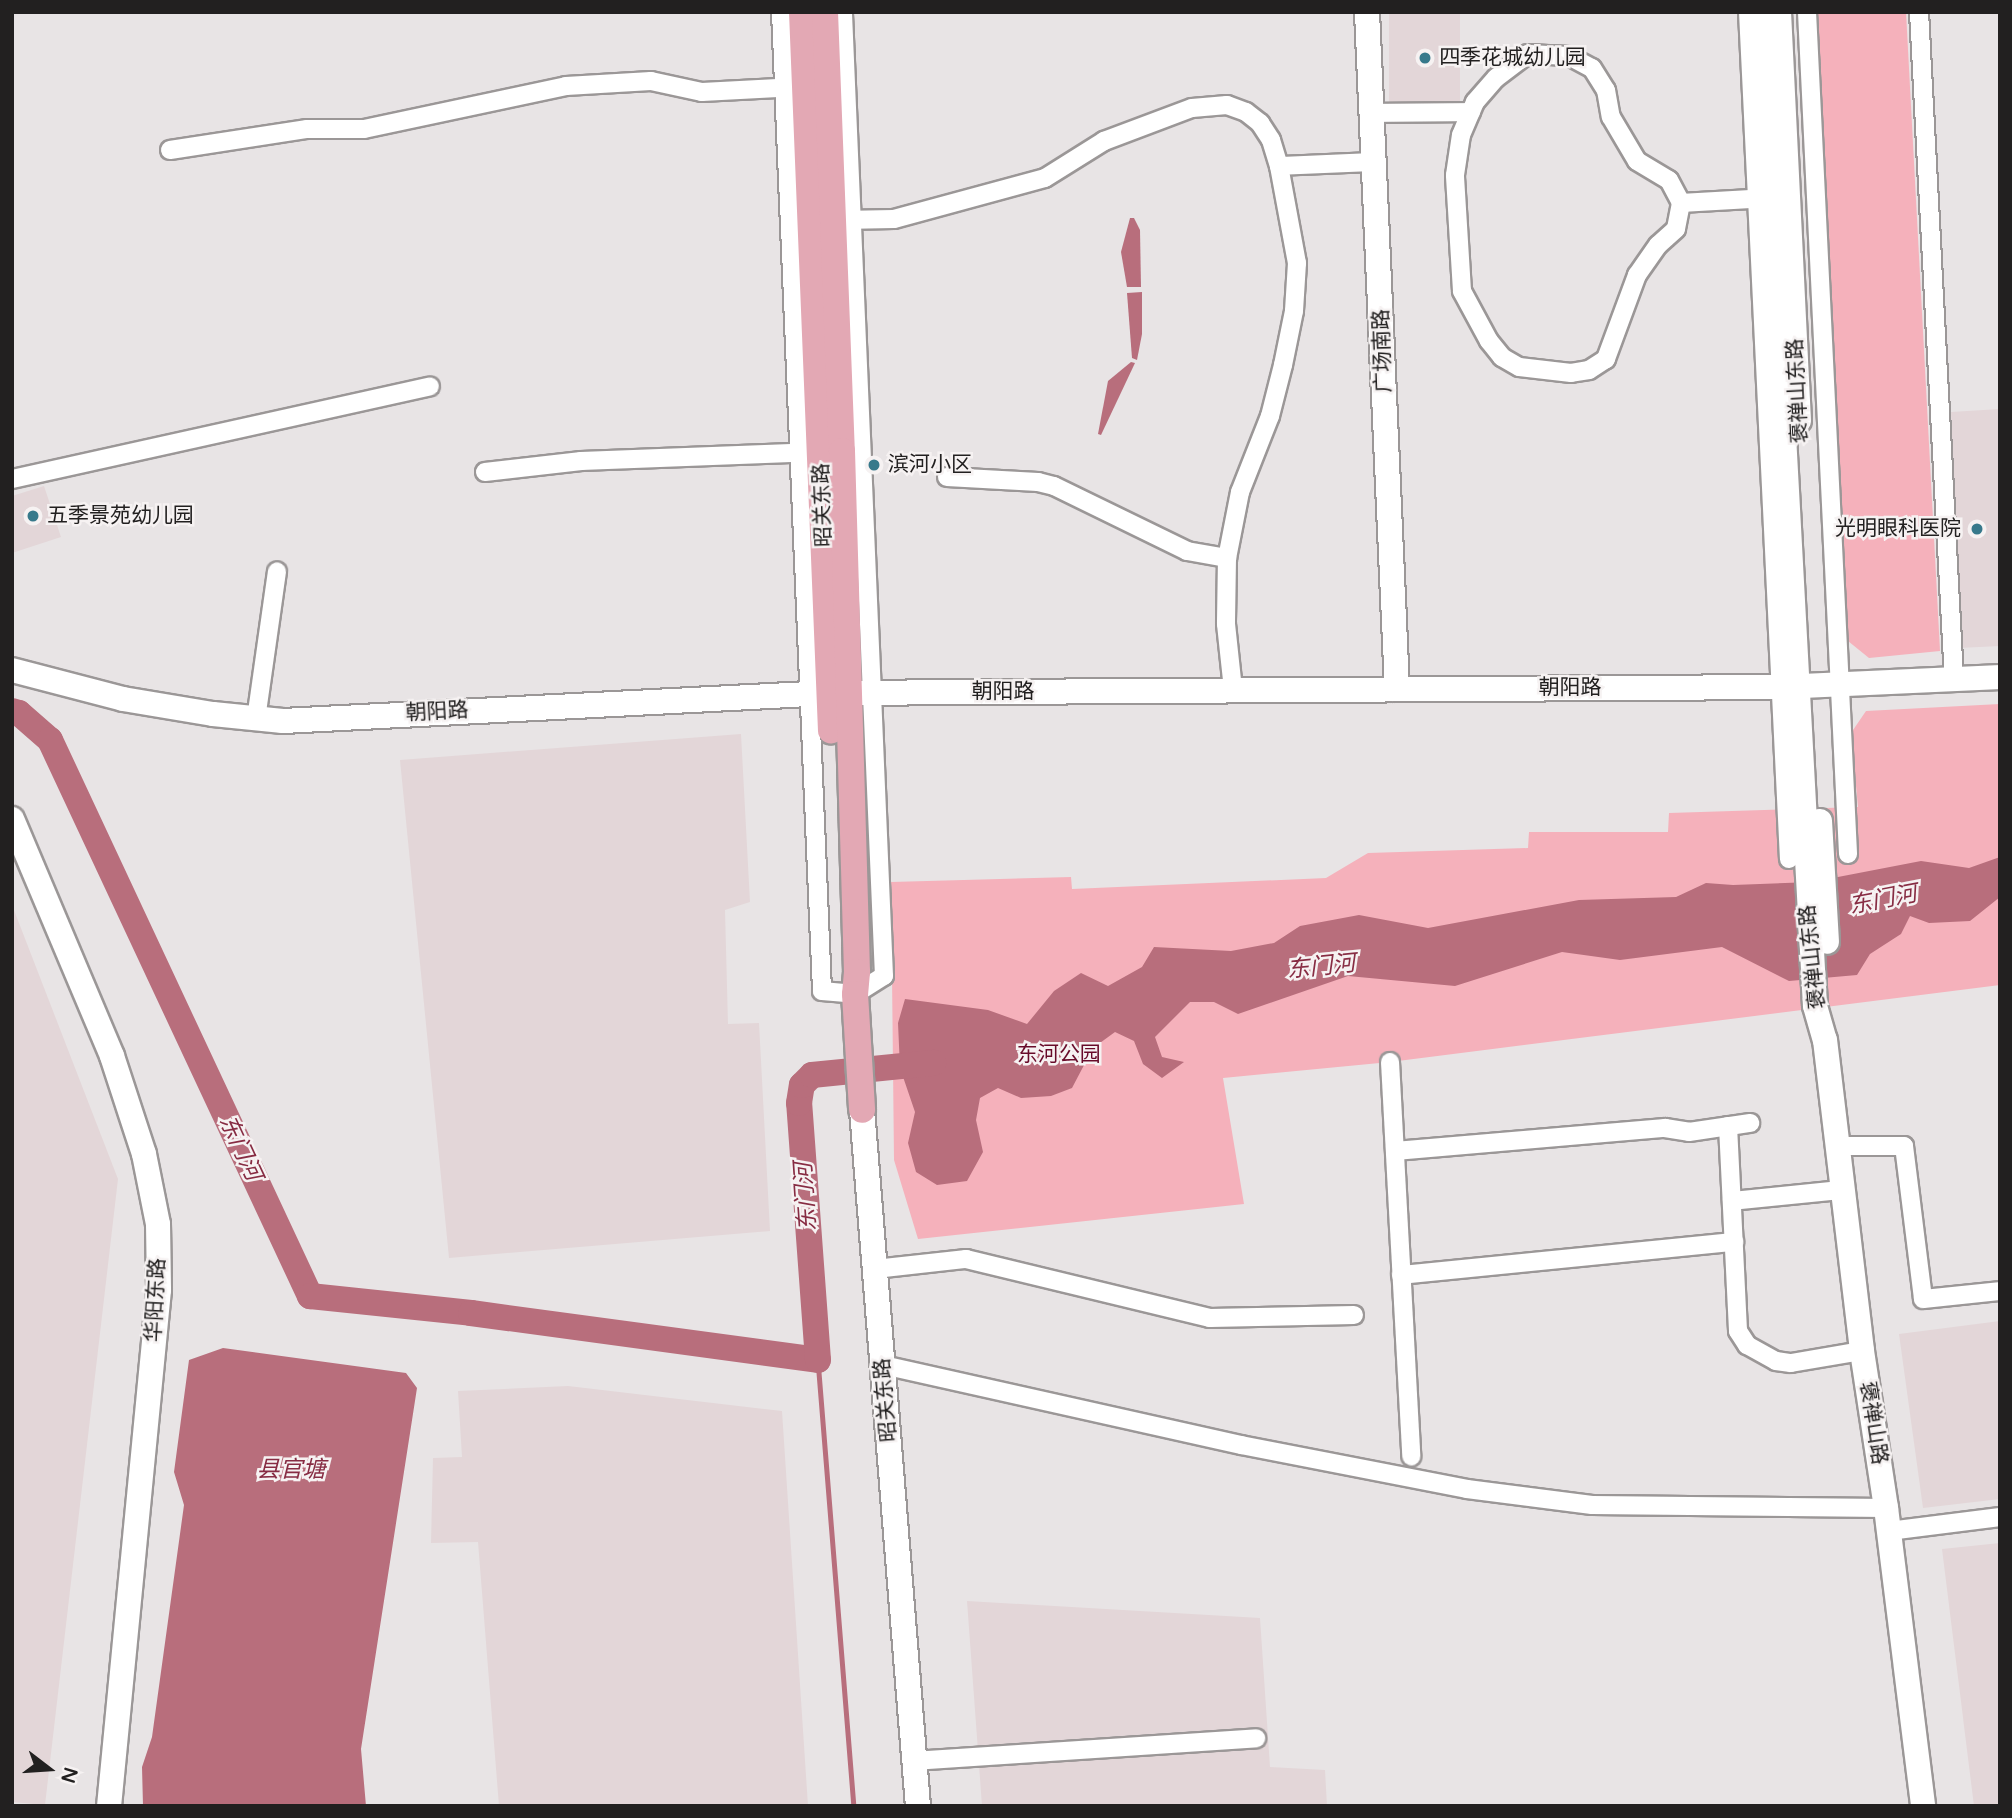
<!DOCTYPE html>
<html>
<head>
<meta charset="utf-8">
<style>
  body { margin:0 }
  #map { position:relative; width:2012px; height:1818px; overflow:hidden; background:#e8e4e5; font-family:"Varela Round","Noto Sans SC",sans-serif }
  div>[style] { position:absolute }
  .built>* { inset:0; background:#e3d6d8; transform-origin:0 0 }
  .green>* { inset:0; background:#f5b1bb }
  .water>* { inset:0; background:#b86e7c }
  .stream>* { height:4.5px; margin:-2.25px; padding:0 2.25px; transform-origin:2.25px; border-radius:2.25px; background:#b86e7c }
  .river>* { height:26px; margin:-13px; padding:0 13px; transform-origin:13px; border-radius:13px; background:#b86e7c }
  .roads { filter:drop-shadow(2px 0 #9b9797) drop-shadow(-2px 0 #9b9797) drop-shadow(0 2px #9b9797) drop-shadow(0 -2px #9b9797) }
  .street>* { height:18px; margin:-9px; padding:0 9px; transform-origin:9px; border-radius:9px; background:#fff }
  .secondary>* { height:24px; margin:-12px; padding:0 12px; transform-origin:12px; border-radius:12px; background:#fff }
  .primary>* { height:26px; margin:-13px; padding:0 13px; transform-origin:13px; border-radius:13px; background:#e3a8b4 }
  .dots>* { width:19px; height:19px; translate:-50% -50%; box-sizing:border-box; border:4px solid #f6f2f2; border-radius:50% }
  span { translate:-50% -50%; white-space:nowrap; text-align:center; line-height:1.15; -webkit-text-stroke:5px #f6f2f2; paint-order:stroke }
  .poi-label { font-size:21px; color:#222020 }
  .left { translate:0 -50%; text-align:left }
  .right { translate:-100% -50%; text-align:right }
  .street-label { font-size:21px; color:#222020 }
  .park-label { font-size:21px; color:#680b2a }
  .water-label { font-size:23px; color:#872c43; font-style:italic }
  .frame { position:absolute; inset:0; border:14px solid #222020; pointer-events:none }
  .north { position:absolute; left:14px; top:1734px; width:70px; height:70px; -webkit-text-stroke:5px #f6f2f2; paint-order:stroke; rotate:107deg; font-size:19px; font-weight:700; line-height:28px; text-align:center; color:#222020 }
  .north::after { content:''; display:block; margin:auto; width:24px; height:32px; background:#222020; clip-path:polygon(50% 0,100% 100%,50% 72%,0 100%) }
</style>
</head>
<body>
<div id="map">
  <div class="built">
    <i style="left:1389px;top:12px;width:71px;height:94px"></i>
    <i style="clip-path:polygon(2000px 409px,2000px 646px,1958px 648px,1951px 412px)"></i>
    <i style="clip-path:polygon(44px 486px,61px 537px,12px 553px,12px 496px)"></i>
    <i style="clip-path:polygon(741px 734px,750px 902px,725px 910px,728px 1024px,759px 1023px,770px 1231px,449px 1258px,400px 760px)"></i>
    <i style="clip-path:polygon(12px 905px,118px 1179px,45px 1805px,12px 1802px)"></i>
    <i style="clip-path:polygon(2000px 1321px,2000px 1499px,1923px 1508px,1899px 1334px)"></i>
    <i style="clip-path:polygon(568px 1386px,782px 1411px,808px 1806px,499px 1806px,478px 1542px,431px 1543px,433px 1458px,462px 1457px,458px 1391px)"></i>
    <i style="clip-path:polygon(2000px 1543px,2000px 1806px,1974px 1806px,1942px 1549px)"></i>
    <i style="clip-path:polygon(967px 1601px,1260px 1618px,1270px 1767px,1325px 1770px,1327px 1806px,982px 1806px)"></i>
  </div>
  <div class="green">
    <i style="clip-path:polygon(1816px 12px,1906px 12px,1940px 651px,1869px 658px,1848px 641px)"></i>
    <i style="clip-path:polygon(2000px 704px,2000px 985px,1390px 1062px,1223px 1078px,1244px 1204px,918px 1239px,894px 1160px,891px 882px,1071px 877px,1072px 889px,1326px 878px,1368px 853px,1528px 848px,1529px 832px,1668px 832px,1669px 813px,1858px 807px,1851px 733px,1866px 711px)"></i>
  </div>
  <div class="water">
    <i style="clip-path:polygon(1130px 218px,1134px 218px,1140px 230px,1141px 287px,1127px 287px,1121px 252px)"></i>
    <i style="clip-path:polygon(1142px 292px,1142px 334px,1137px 360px,1132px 358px,1127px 293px)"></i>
    <i style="clip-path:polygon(1131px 362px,1135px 363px,1101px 435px,1098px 434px,1108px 381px)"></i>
    <i style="clip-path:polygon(2000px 857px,2000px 897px,1970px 921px,1929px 923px,1910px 916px,1901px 934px,1870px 954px,1857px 975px,1789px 981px,1722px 947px,1620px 960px,1562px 952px,1455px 986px,1348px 976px,1238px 1014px,1214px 1002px,1190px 1002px,1155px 1037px,1162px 1057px,1184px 1062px,1162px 1078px,1143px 1064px,1134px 1041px,1115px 1032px,1093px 1048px,1072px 1088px,1051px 1096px,1021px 1098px,998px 1088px,980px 1098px,976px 1120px,983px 1152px,967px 1181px,937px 1185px,916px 1172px,908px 1143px,915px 1112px,900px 1068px,898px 1023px,905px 999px,988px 1010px,1027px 1024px,1054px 991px,1081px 973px,1108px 986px,1142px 967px,1154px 947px,1231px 951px,1274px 943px,1300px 926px,1359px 915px,1428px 928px,1579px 900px,1676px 897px,1706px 883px,1733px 885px,1812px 882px,1921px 861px,1969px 868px)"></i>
    <i style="clip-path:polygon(223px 1348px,406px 1373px,417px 1388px,361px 1749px,366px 1806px,143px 1806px,142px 1767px,152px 1737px,184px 1505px,174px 1472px,189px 1360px)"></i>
  </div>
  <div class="stream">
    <i style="left:818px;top:1360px;width:447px;rotate:85.4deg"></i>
  </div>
  <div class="river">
    <i style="left:12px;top:711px;width:7px;rotate:16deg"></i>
    <i style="left:19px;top:713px;width:41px;rotate:41.1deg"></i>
    <i style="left:50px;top:740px;width:614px;rotate:64.94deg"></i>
    <i style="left:310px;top:1296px;width:162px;rotate:6deg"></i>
    <i style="left:471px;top:1313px;width:350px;rotate:7.7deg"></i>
    <i style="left:818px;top:1360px;width:258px;rotate:-94.2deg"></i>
    <i style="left:799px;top:1103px;width:18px;rotate:-81deg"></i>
    <i style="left:802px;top:1085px;width:14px;rotate:-45deg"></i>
    <i style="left:812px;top:1075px;width:122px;rotate:-5.7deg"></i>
  </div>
  <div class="roads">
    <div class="street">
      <i style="left:781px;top:12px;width:980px;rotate:87.6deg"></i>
      <i style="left:822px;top:991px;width:33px;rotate:5deg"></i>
      <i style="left:855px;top:994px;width:34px;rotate:-32deg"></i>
      <i style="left:884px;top:976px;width:965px;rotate:-92.44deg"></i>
      <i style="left:1748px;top:12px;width:848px;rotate:87.23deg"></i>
      <i style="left:1807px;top:12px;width:843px;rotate:87.21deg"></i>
      <i style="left:1919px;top:12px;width:668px;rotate:87deg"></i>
      <i style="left:1528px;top:54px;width:41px;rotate:2.8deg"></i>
      <i style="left:1569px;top:56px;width:26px;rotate:28deg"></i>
      <i style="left:1592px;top:68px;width:26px;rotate:58deg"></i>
      <i style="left:1606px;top:90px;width:27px;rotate:80deg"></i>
      <i style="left:1611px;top:117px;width:51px;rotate:59.4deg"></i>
      <i style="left:1637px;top:161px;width:37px;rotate:31deg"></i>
      <i style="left:1669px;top:180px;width:26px;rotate:62deg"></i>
      <i style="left:1681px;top:203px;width:26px;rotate:101deg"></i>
      <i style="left:1676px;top:229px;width:24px;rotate:138deg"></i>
      <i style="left:1658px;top:245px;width:37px;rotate:125deg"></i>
      <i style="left:1637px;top:275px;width:90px;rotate:110.3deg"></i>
      <i style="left:1606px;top:359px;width:20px;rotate:147deg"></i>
      <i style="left:1589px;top:370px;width:18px;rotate:171deg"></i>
      <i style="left:1571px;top:373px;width:52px;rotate:-173.4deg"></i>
      <i style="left:1519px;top:367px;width:20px;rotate:-150deg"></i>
      <i style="left:1502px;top:357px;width:21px;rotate:-129deg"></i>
      <i style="left:1489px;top:341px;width:57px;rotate:-118.4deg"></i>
      <i style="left:1462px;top:291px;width:116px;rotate:-93.5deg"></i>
      <i style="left:1455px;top:175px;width:40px;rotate:-81.5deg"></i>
      <i style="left:1461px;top:135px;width:36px;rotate:-67deg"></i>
      <i style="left:1475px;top:102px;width:32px;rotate:-49deg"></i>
      <i style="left:1496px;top:78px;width:40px;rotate:-37deg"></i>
      <i style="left:1373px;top:113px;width:98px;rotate:-0.6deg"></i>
      <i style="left:170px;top:150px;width:139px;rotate:-8.7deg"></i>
      <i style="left:307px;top:129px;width:57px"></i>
      <i style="left:364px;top:129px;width:207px;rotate:-12deg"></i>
      <i style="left:566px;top:86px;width:85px;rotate:-3.4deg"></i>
      <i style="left:651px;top:81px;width:52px;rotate:12.2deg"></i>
      <i style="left:702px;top:92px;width:95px;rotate:-3deg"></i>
      <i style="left:1279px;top:166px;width:96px;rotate:-2.4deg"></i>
      <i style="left:1681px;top:203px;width:87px;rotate:-3.3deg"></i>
      <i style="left:841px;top:220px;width:53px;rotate:-1.1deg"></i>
      <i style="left:894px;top:219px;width:156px;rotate:-15.2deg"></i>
      <i style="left:1045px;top:178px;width:70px;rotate:-32.1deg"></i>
      <i style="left:1104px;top:141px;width:94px;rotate:-20.6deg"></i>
      <i style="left:1192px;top:108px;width:35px;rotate:-5deg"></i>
      <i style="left:1227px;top:105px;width:20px;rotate:20deg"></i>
      <i style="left:1246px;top:112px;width:18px;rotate:38deg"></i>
      <i style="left:1260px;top:123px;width:20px;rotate:57deg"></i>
      <i style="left:1271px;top:140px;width:27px;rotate:73deg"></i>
      <i style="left:1279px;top:166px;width:99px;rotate:79.5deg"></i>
      <i style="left:1297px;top:263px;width:48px;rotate:93.6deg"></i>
      <i style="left:1294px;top:311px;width:55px;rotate:101.5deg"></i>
      <i style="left:1283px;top:365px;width:53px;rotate:104.3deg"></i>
      <i style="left:1270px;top:416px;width:82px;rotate:111.5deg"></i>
      <i style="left:1240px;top:492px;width:67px;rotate:101.1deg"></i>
      <i style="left:1227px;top:558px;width:66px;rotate:90.9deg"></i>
      <i style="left:1226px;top:624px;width:66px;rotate:83.9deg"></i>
      <i style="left:485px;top:472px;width:97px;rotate:-6.5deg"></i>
      <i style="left:581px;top:461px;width:230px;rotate:-2.2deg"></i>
      <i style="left:947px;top:477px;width:91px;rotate:3.1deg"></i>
      <i style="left:1038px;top:482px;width:16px;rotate:14deg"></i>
      <i style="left:1054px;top:486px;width:148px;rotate:26deg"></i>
      <i style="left:1187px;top:551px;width:41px;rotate:9.9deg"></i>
      <i style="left:12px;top:479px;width:428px;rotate:-12.5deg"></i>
      <i style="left:256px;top:719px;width:149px;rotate:-81.9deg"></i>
      <i style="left:1390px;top:1062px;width:395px;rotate:86.9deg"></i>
      <i style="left:1728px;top:1126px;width:205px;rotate:87.2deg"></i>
      <i style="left:1738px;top:1331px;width:17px;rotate:57deg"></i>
      <i style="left:1747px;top:1345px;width:33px;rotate:29deg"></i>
      <i style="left:1776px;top:1361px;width:15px;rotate:8deg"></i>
      <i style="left:1791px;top:1363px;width:72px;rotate:-9.6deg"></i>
      <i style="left:1837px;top:1146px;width:67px"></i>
      <i style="left:1904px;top:1146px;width:154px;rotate:82.9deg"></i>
      <i style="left:1923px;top:1299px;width:77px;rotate:-5.9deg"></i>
      <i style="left:1395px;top:1151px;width:271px;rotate:-4.9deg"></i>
      <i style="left:1665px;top:1128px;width:24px;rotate:9deg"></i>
      <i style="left:1689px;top:1132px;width:62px;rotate:-8.4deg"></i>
      <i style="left:1732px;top:1201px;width:110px;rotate:-5.8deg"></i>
      <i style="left:875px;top:1269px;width:92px;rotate:-6.3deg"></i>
      <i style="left:966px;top:1259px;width:251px;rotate:13.6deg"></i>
      <i style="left:1210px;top:1318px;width:144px;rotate:-1.2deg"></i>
      <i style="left:1401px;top:1275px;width:335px;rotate:-5.7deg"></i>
      <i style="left:883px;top:1365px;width:367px;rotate:12.6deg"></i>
      <i style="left:1241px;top:1445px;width:230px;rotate:11deg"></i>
      <i style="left:1467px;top:1489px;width:126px;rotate:7.3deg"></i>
      <i style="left:1592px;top:1505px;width:294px;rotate:0.6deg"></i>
      <i style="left:1889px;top:1531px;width:112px;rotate:-7.2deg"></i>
      <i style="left:914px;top:1761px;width:343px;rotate:-3.8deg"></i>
    </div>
    <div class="secondary">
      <i style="left:1367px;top:12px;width:678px;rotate:87.46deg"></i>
      <i style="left:1761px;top:12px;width:995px;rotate:86.89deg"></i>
      <i style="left:1815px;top:1006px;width:35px;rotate:74deg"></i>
      <i style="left:1825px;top:1040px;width:313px;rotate:83.2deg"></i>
      <i style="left:1862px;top:1351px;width:159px;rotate:81.3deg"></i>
      <i style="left:1886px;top:1508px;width:300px;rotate:82.9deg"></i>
      <i style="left:1779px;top:12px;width:409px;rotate:87.2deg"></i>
      <i style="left:12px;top:670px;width:115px;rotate:14.6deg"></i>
      <i style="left:123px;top:699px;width:91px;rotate:9.5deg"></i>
      <i style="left:213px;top:714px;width:70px;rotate:5.7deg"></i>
      <i style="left:283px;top:721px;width:547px;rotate:-2.94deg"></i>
      <i style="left:829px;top:693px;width:952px;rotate:-0.36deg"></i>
      <i style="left:1781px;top:687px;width:219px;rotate:-2.6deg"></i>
      <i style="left:12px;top:819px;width:257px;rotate:67.1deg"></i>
      <i style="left:112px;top:1056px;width:103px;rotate:71.9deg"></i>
      <i style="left:144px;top:1154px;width:71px;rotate:78.7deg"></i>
      <i style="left:158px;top:1224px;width:66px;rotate:89.1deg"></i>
      <i style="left:159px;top:1290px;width:518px;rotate:95.53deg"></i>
      <i style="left:1820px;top:821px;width:121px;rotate:86.7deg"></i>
      <i style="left:862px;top:1110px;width:698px;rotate:85.4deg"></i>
    </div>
    <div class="primary">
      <i style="left:802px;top:12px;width:719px;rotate:87.69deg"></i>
      <i style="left:825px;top:12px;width:439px;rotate:87.8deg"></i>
      <i style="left:842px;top:451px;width:521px;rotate:88.35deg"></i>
      <i style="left:857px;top:972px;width:22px;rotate:95deg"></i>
      <i style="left:855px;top:994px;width:116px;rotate:86.5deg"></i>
    </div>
  </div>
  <div class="dots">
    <i style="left:1425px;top:58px;background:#37798b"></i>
    <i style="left:874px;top:465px;background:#37798b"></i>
    <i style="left:33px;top:516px;background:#37798b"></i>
    <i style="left:1977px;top:529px;background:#37798b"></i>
  </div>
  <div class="poi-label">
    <span class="left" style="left:1439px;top:58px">四季花城幼儿园</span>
    <span class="left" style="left:888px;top:465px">滨河小区</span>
    <span class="left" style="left:47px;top:516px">五季景苑幼儿园</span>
    <span class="right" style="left:1961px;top:529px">光明眼科医院</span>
  </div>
  <div class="street-label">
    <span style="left:1383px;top:351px;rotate:-92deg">广场南路</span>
    <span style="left:1798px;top:391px;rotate:-93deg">褒禅山东路</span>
    <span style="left:823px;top:505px;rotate:-92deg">昭关东路</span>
    <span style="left:1570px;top:688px">朝阳路</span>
    <span style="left:1003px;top:692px">朝阳路</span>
    <span style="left:437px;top:712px;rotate:-3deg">朝阳路</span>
    <span style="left:1813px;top:957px;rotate:-96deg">褒禅山东路</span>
    <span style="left:156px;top:1300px;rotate:-87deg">华阳东路</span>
    <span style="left:886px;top:1400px;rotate:-95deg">昭关东路</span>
    <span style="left:1873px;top:1423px;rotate:81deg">褒禅山路</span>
  </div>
  <div class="park-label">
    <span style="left:1059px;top:1055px">东河公园</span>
  </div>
  <div class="water-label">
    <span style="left:1883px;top:900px;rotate:-11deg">东门河</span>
    <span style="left:1321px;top:967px;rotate:-6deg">东门河</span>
    <span style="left:240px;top:1148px;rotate:65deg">东门河</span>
    <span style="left:806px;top:1197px;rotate:-94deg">东门河</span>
    <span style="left:291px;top:1470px">县官塘</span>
  </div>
  <div class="frame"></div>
  <div class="north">N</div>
</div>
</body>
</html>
